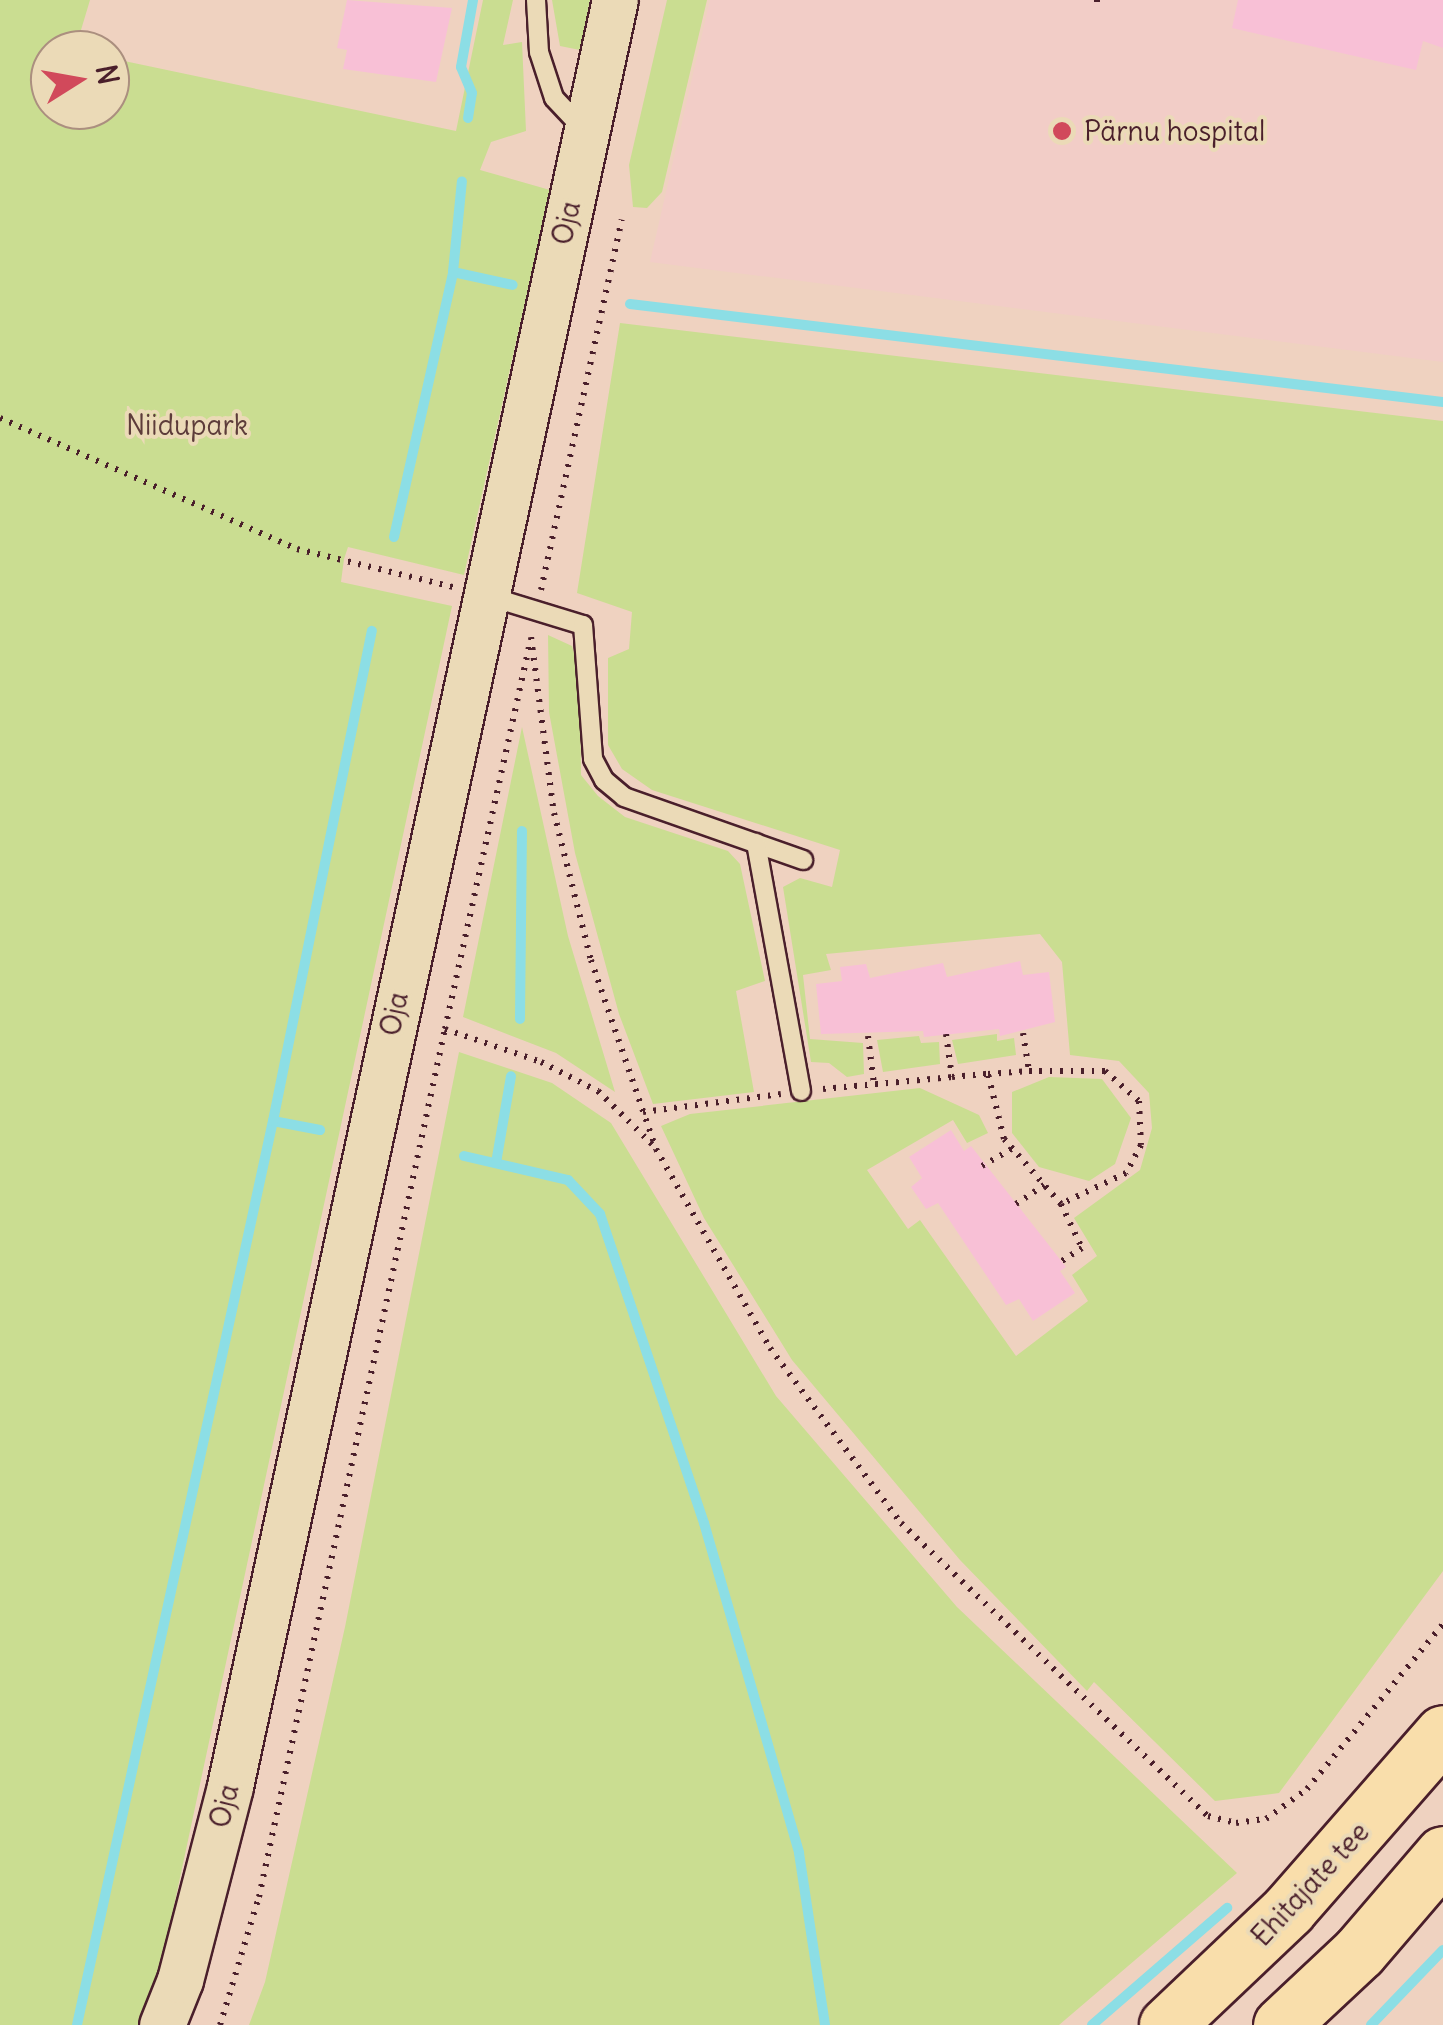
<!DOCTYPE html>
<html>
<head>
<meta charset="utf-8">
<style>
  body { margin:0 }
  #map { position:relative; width:1443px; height:2025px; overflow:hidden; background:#efd2c0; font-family:Delius,sans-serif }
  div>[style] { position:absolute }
  .built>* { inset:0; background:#f2cdc7 }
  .green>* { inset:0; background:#cadd91 }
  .stream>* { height:10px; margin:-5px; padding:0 5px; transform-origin:5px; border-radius:5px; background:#8cdee5 }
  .building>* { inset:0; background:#f8c0d6 }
  .path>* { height:6px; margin-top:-3px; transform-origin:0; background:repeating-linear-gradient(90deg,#4a1f2b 0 2.5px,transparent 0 10.5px) }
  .roads { filter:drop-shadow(2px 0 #4a1f2b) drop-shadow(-2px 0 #4a1f2b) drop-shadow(0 2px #4a1f2b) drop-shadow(0 -2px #4a1f2b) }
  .service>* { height:18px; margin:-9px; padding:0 9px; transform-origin:9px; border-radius:9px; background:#ebdab7 }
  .tertiary>* { height:45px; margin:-22.5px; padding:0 22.5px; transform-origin:22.5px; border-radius:22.5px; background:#ebdab7 }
  .trunk>* { height:55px; margin:-27.5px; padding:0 27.5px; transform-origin:27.5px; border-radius:27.5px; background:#f9deab }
  .dots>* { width:28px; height:28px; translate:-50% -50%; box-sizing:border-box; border:5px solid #ebdab7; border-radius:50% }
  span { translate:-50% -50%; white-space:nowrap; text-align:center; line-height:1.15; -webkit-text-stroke:8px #ebdab7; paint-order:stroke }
  .poi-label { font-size:28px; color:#4a1f2b }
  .left { translate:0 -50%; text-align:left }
  .street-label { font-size:28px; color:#4a1f2b }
  .park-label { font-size:28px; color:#5d3c3a }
  .north { position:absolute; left:30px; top:30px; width:100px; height:100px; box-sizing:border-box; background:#ebdab7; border:2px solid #ab8f7f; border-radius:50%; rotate:79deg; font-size:28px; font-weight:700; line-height:40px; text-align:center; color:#4a1f2b }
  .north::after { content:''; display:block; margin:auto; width:35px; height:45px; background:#d1495b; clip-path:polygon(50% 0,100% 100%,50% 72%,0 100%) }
</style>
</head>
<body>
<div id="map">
  <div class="built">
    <i style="clip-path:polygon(710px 0,1443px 0,1443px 362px,650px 262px)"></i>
  </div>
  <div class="green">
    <i style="clip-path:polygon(0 0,90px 0,75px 50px,50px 50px,50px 110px,110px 110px,110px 58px,456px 131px,483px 0,513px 0,503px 45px,522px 42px,526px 131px,491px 142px,480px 170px,550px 190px,464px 575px,348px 547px,344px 559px,341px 582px,452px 606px,153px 2004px,142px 2025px,0 2025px)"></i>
    <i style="clip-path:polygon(552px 0,590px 0,580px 50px,560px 46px)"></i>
    <i style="clip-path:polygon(667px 0,707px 0,662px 192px,647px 208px,633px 207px,629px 165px)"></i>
    <i style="clip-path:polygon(620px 323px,1443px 421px,1443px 1571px,1279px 1793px,1215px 1801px,1094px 1682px,1087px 1691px,960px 1560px,792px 1360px,704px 1218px,661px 1126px,690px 1114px,920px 1088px,979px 1115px,988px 1133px,967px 1143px,953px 1120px,867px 1170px,908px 1229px,920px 1220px,1016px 1356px,1088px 1301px,1072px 1275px,1097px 1256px,1074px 1218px,1140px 1170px,1152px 1128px,1149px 1093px,1119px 1061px,1070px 1055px,1062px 962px,1040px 934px,826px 954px,831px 970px,803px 975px,810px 1039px,863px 1043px,864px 1074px,847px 1077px,829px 1063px,811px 1062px,783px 887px,800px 878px,832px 887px,840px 850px,652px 790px,622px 769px,608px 745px,608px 658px,629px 649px,632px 612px,577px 593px)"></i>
    <i style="clip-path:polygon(548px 635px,572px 646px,580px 673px,581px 775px,598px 796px,625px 817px,728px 851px,740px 864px,765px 981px,736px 991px,754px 1092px,653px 1104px,619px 1014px,575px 853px,549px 712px)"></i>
    <i style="clip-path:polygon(522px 727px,568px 936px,615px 1092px,556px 1053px,463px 1017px)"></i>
    <i style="clip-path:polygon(997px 1034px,997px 1041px,1014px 1038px,1016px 1055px,958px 1064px,952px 1040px)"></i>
    <i style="clip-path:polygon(919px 1036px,921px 1043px,939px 1042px,940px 1064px,883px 1072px,877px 1040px)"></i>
    <i style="clip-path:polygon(459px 1052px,552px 1083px,611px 1123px,776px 1396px,957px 1607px,1237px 1873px,1059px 2025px,249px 2025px,265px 1982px,345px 1627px)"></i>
    <i style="clip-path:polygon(1049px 1077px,1102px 1079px,1131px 1118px,1115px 1164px,1089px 1181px,1039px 1167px,1012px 1133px,1012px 1092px)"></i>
  </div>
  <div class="stream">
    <i style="left:468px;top:118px;width:25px;rotate:-81deg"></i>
    <i style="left:472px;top:93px;width:28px;rotate:-113deg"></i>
    <i style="left:461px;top:67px;width:68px;rotate:-79.8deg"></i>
    <i style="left:453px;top:272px;width:61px;rotate:12.2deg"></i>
    <i style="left:630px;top:304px;width:819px;rotate:6.87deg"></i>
    <i style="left:394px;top:537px;width:271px;rotate:-77.4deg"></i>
    <i style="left:453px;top:272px;width:91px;rotate:-84.4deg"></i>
    <i style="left:520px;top:1019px;width:188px;rotate:-89.4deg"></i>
    <i style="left:273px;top:1121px;width:48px;rotate:10.8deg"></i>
    <i style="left:464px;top:1156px;width:107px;rotate:13deg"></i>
    <i style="left:568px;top:1180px;width:47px;rotate:46.7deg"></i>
    <i style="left:600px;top:1214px;width:326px;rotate:71.4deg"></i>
    <i style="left:704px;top:1523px;width:343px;rotate:73.9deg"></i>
    <i style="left:799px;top:1853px;width:174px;rotate:81.4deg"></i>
    <i style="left:496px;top:1163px;width:88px;rotate:-80.2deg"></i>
    <i style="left:77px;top:2025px;width:925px;rotate:-77.77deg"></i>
    <i style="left:273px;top:1121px;width:500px;rotate:-78.6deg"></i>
    <i style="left:1092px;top:2025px;width:179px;rotate:-40.9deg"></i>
    <i style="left:1371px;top:2025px;width:104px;rotate:-46.2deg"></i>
  </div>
  <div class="building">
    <i style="clip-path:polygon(347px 0,452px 8px,436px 82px,343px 69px,347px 50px,337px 48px)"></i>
    <i style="clip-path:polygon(1238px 0,1443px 0,1443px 48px,1423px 41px,1416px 70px,1232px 28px)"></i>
    <i style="clip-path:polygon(1020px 961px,1023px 975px,1049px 972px,1055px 1022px,1000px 1036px,999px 1029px,924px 1037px,923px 1031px,821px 1034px,816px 984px,842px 981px,840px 967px,866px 964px,870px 978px,943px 963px,947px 977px)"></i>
    <i style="clip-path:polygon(951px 1130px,964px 1151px,971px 1146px,1066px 1267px,1060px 1271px,1075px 1293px,1033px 1321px,1019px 1299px,1006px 1305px,938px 1203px,926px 1209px,911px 1187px,922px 1178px,909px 1157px)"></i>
  </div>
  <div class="path">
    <i style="left:1097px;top:2px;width:2px;rotate:-90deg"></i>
    <i style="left:0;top:418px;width:325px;rotate:23.8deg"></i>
    <i style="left:297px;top:549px;width:161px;rotate:13.7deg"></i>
    <i style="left:541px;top:590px;width:379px;rotate:-77.7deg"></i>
    <i style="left:531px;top:637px;width:177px;rotate:82.6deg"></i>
    <i style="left:554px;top:813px;width:152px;rotate:75.9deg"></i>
    <i style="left:591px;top:960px;width:200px;rotate:71deg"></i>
    <i style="left:656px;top:1149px;width:229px;rotate:60.2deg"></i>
    <i style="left:770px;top:1348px;width:219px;rotate:53.2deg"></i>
    <i style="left:901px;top:1523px;width:424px;rotate:43.7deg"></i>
    <i style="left:1208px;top:1816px;width:29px;rotate:14deg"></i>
    <i style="left:1236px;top:1823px;width:30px;rotate:-8deg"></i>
    <i style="left:1266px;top:1819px;width:51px;rotate:-36.2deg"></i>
    <i style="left:1307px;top:1789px;width:214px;rotate:-50.5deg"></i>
    <i style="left:445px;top:1029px;width:396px;rotate:-77.6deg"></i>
    <i style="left:1023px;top:1033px;width:38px;rotate:81deg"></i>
    <i style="left:946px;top:1034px;width:43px;rotate:82.1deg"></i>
    <i style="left:868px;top:1036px;width:48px;rotate:82.9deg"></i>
    <i style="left:823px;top:1089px;width:130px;rotate:-5.3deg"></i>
    <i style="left:952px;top:1077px;width:36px;rotate:-5deg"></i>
    <i style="left:988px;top:1074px;width:41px;rotate:-4.2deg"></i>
    <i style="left:1029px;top:1071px;width:76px"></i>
    <i style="left:1105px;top:1071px;width:45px;rotate:41.4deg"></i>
    <i style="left:1139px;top:1101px;width:44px;rotate:87.4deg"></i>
    <i style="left:1141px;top:1145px;width:32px;rotate:118deg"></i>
    <i style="left:1126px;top:1173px;width:72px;rotate:154.5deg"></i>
    <i style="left:1061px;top:1204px;width:86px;rotate:-131.2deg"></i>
    <i style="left:1004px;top:1139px;width:67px;rotate:-103.8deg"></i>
    <i style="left:643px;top:1112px;width:139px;rotate:-7.4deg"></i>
    <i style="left:982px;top:1166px;width:36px;rotate:-30deg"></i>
    <i style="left:1016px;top:1204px;width:34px;rotate:-34deg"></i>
    <i style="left:1061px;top:1204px;width:49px;rotate:64.5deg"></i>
    <i style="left:1082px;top:1248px;width:24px;rotate:147deg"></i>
    <i style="left:220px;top:2025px;width:134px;rotate:-73.1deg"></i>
    <i style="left:259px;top:1897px;width:888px;rotate:-77.91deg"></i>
    <i style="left:445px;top:1029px;width:102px;rotate:19deg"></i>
    <i style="left:541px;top:1062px;width:64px;rotate:27deg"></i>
    <i style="left:598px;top:1091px;width:76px;rotate:44.5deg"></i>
  </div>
  <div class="roads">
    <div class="service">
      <i style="left:536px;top:0;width:52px;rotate:86.7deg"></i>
      <i style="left:539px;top:52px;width:48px;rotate:71.9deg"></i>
      <i style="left:554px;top:98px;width:44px;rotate:46.8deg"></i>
      <i style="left:488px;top:596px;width:99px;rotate:17deg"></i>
      <i style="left:583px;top:625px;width:134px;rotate:85.7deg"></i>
      <i style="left:593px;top:759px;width:24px;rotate:62deg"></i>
      <i style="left:604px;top:780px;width:26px;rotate:40deg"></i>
      <i style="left:624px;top:797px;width:190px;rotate:19.4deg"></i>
      <i style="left:756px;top:843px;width:252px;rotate:79.7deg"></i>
    </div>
    <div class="tertiary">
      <i style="left:162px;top:2025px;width:48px;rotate:-68.2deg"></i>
      <i style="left:180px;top:1980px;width:200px;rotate:-75.5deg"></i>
      <i style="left:230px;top:1786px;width:1827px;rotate:-77.84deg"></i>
    </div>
    <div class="trunk">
      <i style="left:1167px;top:2025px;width:167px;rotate:-43.5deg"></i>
      <i style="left:1288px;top:1910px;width:235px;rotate:-48.8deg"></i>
      <i style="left:1281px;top:2025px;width:107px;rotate:-43.1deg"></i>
      <i style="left:1359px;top:1952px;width:129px;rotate:-49.4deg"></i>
    </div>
  </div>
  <div class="dots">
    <i style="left:1062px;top:131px;background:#d1495b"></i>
  </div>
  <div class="poi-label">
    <span class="left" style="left:1084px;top:131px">Pärnu hospital</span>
  </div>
  <div class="street-label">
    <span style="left:566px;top:223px;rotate:-77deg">Oja</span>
    <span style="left:394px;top:1014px;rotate:-78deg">Oja</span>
    <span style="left:224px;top:1806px;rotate:-76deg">Oja</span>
    <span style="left:1310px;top:1884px;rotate:-47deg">Ehitajate tee</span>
  </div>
  <div class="park-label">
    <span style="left:187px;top:425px">Niidupark</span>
  </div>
  <div class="north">N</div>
</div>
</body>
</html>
